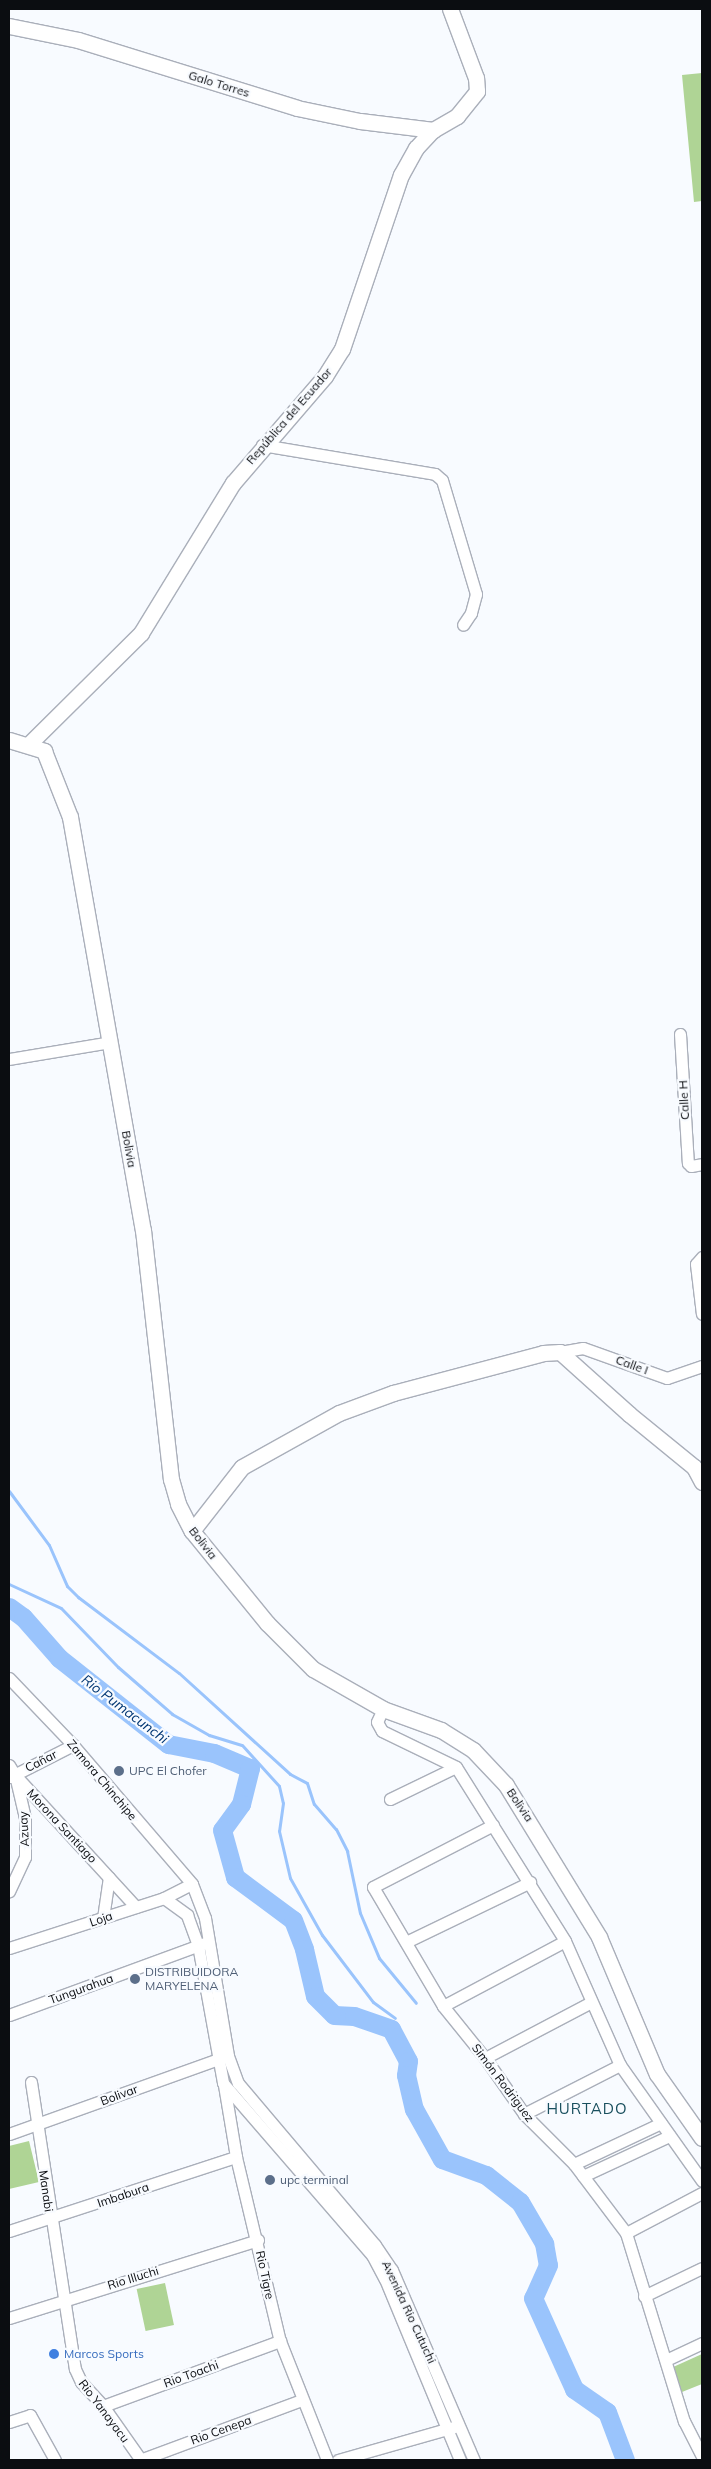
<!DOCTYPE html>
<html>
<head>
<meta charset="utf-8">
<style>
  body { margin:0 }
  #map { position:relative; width:711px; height:2469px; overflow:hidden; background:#f8fbff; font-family:Mulish,sans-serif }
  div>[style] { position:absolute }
  .green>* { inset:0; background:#afd495; transform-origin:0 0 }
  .stream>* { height:3px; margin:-1.5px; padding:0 1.5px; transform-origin:1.5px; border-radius:1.5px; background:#9ac4fc }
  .river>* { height:19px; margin:-9.5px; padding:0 9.5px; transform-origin:9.5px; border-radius:9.5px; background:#9ac4fc }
  .roads { filter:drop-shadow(1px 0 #aaafba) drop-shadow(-1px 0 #aaafba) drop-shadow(0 1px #aaafba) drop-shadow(0 -1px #aaafba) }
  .street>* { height:11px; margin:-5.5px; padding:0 5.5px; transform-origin:5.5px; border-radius:5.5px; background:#fff }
  .secondary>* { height:15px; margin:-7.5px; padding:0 7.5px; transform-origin:7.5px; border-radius:7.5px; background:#fff }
  .dots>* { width:14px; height:14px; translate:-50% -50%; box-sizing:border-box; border:2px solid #f8fbff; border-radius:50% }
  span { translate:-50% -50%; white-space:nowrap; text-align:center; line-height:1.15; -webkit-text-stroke:4.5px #f8fbff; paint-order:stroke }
  .street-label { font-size:12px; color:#0b0d11 }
  .service-label { font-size:12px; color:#4e5e75 }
  .left { translate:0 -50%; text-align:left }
  .shop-label { font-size:12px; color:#366cbe }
  .water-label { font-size:14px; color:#023774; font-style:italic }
  .quarter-label { font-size:15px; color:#1a505e; letter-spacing:1px }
  .frame { position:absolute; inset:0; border:10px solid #0b0d11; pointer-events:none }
</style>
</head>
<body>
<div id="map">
  <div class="green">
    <i style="clip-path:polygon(702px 73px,702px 201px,694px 202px,682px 75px)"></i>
    <i style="clip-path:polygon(29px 2141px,39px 2182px,9px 2189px,9px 2146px)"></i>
    <i style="left:165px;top:2283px;width:43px;height:29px;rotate:78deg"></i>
    <i style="clip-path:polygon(702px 2354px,702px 2384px,682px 2392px,671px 2368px)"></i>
  </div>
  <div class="stream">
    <i style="left:9px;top:1491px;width:67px;rotate:53.5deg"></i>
    <i style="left:49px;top:1545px;width:45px;rotate:66.3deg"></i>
    <i style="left:67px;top:1586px;width:16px;rotate:45deg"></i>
    <i style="left:78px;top:1597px;width:126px;rotate:37deg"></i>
    <i style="left:179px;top:1673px;width:150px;rotate:42.3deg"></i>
    <i style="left:290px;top:1774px;width:19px;rotate:28deg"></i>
    <i style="left:307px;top:1783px;width:22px;rotate:72deg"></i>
    <i style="left:314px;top:1804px;width:33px;rotate:49deg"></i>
    <i style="left:336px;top:1829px;width:25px;rotate:63deg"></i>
    <i style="left:347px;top:1851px;width:63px;rotate:78.2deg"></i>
    <i style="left:360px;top:1913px;width:49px;rotate:67.1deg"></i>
    <i style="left:379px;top:1958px;width:58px;rotate:50.6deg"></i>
    <i style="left:9px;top:1584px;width:57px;rotate:24.8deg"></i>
    <i style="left:61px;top:1608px;width:82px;rotate:46deg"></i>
    <i style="left:118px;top:1667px;width:72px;rotate:41deg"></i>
    <i style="left:172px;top:1714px;width:43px;rotate:29.6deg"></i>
    <i style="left:209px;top:1735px;width:34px;rotate:17deg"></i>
    <i style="left:242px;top:1745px;width:55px;rotate:47.9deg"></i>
    <i style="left:279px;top:1786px;width:17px;rotate:77deg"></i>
    <i style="left:283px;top:1803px;width:28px;rotate:98deg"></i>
    <i style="left:279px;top:1831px;width:48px;rotate:76.8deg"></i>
    <i style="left:290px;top:1878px;width:65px;rotate:60.7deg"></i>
    <i style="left:322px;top:1935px;width:84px;rotate:52.7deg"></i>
    <i style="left:373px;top:2002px;width:27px;rotate:36deg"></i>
  </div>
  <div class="river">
    <i style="left:9px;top:1607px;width:17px;rotate:36deg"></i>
    <i style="left:23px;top:1617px;width:55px;rotate:48.7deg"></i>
    <i style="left:59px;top:1658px;width:139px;rotate:38.3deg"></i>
    <i style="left:168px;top:1744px;width:47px;rotate:11.1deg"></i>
    <i style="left:214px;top:1753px;width:39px;rotate:23deg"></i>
    <i style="left:250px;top:1768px;width:37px;rotate:104deg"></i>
    <i style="left:241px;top:1804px;width:32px;rotate:126deg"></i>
    <i style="left:222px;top:1830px;width:49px;rotate:74.5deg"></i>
    <i style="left:235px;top:1877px;width:72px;rotate:36.6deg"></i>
    <i style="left:293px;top:1920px;width:31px;rotate:69deg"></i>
    <i style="left:304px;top:1949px;width:48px;rotate:76.8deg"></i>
    <i style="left:315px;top:1996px;width:27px;rotate:45deg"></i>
    <i style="left:334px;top:2015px;width:20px;rotate:3deg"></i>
    <i style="left:354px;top:2016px;width:39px;rotate:19deg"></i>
    <i style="left:391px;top:2029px;width:36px;rotate:62deg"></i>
    <i style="left:408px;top:2061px;width:14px;rotate:98deg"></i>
    <i style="left:406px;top:2075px;width:35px;rotate:77deg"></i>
    <i style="left:414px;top:2109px;width:57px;rotate:60.8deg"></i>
    <i style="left:442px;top:2159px;width:47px;rotate:20deg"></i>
    <i style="left:486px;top:2175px;width:43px;rotate:38.5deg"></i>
    <i style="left:520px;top:2202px;width:48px;rotate:59.7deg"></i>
    <i style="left:544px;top:2243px;width:22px;rotate:80deg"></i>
    <i style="left:548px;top:2265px;width:36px;rotate:114deg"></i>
    <i style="left:533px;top:2298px;width:100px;rotate:65.7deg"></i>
    <i style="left:574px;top:2389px;width:40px;rotate:34.9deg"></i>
    <i style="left:607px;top:2412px;width:51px;rotate:69.4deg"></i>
  </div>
  <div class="roads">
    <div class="street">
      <i style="left:262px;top:445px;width:175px;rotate:9.5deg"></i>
      <i style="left:435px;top:474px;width:9px;rotate:41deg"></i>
      <i style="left:442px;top:480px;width:119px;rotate:73.4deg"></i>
      <i style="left:476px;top:594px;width:20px;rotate:105deg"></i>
      <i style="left:471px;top:613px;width:14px;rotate:124deg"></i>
      <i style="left:680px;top:1034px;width:129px;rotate:86.5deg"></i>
      <i style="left:688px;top:1163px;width:4px;rotate:45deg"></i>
      <i style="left:691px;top:1166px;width:11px;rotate:-10deg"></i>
      <i style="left:9px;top:1059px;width:103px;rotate:-9.5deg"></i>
      <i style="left:702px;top:1257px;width:9px;rotate:131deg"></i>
      <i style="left:696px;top:1264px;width:50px;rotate:83.2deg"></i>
      <i style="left:560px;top:1352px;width:23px;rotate:-10deg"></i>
      <i style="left:583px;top:1348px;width:89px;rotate:19.7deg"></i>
      <i style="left:667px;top:1378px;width:37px;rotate:-19deg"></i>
      <i style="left:9px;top:1678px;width:93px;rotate:46.3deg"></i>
      <i style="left:73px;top:1745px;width:183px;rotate:49.4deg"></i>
      <i style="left:192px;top:1884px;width:36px;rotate:69deg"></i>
      <i style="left:205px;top:1918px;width:140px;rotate:80.5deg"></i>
      <i style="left:228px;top:2056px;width:29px;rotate:70deg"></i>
      <i style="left:238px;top:2083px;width:212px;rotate:49.8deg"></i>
      <i style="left:375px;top:2245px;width:30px;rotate:56deg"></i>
      <i style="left:392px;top:2270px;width:207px;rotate:66.7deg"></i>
      <i style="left:383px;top:1709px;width:14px;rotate:115deg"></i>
      <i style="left:377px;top:1722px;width:10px;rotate:61deg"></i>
      <i style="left:382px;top:1731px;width:82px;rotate:25.9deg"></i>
      <i style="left:456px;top:1767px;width:205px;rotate:57.9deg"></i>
      <i style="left:565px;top:1941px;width:136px;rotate:66.1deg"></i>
      <i style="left:620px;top:2065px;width:142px;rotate:54.7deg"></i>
      <i style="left:9px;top:1765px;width:12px;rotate:59deg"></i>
      <i style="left:15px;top:1775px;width:44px;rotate:76.9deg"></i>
      <i style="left:25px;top:1818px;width:39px;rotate:90deg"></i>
      <i style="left:25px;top:1857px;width:38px;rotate:115deg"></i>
      <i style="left:15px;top:1775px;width:179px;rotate:47.5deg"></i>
      <i style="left:10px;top:1777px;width:71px;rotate:-26.9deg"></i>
      <i style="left:390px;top:1799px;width:73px;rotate:-25.9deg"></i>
      <i style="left:493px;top:1825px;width:135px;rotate:152.7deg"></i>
      <i style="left:373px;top:1887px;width:138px;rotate:59.5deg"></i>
      <i style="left:443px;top:2006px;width:67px;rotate:51.1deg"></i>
      <i style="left:485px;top:2058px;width:68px;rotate:55.1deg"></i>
      <i style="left:524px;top:2114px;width:71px;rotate:45deg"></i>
      <i style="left:574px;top:2164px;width:86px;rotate:53deg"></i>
      <i style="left:626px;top:2233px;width:197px;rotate:72.9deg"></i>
      <i style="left:684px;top:2421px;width:39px;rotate:63deg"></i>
      <i style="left:164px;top:1898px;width:29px;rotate:36deg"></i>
      <i style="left:187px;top:1915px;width:32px;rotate:70deg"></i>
      <i style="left:198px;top:1945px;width:140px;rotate:79.7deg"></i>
      <i style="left:223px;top:2083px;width:228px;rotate:49.1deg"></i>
      <i style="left:372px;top:2255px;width:27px;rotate:62deg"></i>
      <i style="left:385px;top:2279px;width:196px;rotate:67.5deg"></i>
      <i style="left:103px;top:1918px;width:41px;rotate:-81.7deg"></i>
      <i style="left:406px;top:1942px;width:138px;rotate:-25.8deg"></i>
      <i style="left:9px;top:1948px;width:163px;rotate:-17.9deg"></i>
      <i style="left:164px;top:1898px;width:31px;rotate:-27deg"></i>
      <i style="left:443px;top:2006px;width:138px;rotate:-28deg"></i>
      <i style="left:9px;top:2015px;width:209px;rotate:-20.2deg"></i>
      <i style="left:485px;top:2058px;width:120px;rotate:-27.8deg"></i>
      <i style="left:31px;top:2082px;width:290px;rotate:81.3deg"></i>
      <i style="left:75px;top:2369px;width:14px;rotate:65deg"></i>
      <i style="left:81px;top:2382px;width:33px;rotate:47deg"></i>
      <i style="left:103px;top:2406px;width:66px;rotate:54.9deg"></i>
      <i style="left:224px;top:2085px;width:73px;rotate:80.5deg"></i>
      <i style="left:236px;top:2157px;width:189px;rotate:76.6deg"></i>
      <i style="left:280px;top:2341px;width:128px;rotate:68.4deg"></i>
      <i style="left:524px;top:2114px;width:108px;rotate:-27deg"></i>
      <i style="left:9px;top:2134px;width:228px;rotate:-19.7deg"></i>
      <i style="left:574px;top:2164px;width:96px;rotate:-25.2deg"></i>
      <i style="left:583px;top:2176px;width:95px;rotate:-24.9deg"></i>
      <i style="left:9px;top:2231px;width:239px;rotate:-18.1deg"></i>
      <i style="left:626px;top:2233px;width:86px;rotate:-27.8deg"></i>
      <i style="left:644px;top:2296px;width:64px;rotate:-25.8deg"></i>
      <i style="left:9px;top:2318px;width:261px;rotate:-17.4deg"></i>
      <i style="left:666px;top:2360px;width:40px;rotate:-25deg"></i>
      <i style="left:103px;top:2406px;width:189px;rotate:-20.2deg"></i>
      <i style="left:9px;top:2422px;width:22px;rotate:-18deg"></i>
      <i style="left:30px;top:2415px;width:51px;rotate:60.9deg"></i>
      <i style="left:140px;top:2460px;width:172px;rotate:-20.4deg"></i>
      <i style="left:338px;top:2460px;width:121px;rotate:-15.9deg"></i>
    </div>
    <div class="secondary">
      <i style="left:9px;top:26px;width:70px;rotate:11.5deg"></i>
      <i style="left:78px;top:40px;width:229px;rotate:17.2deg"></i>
      <i style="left:297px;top:108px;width:64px;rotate:11.7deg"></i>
      <i style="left:360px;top:121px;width:74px;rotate:7deg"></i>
      <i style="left:9px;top:740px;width:37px;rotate:17deg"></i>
      <i style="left:44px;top:751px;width:71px;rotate:68.5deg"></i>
      <i style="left:70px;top:817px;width:419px;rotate:80deg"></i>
      <i style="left:143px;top:1230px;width:251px;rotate:83.6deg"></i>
      <i style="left:171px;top:1479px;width:26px;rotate:74deg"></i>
      <i style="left:178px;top:1504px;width:30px;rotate:63deg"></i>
      <i style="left:192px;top:1531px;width:119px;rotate:50.8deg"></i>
      <i style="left:267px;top:1623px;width:65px;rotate:45deg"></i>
      <i style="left:313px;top:1669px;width:81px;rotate:29.7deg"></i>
      <i style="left:383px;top:1709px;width:62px;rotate:19.9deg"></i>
      <i style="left:441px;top:1730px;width:38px;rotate:32deg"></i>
      <i style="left:473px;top:1750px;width:48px;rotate:46.7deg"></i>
      <i style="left:506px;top:1785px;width:178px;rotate:58.5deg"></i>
      <i style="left:599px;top:1937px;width:149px;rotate:67.1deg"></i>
      <i style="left:657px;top:2074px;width:78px;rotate:54.9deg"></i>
      <i style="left:28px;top:745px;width:159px;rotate:-44.7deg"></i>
      <i style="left:141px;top:633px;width:176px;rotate:-58.5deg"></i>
      <i style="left:233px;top:483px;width:141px;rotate:-49.3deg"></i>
      <i style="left:325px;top:376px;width:32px;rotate:-58deg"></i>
      <i style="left:342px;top:349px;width:184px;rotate:-71.3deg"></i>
      <i style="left:401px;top:175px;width:31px;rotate:-61deg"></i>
      <i style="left:416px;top:148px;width:25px;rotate:-47deg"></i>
      <i style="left:433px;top:130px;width:28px;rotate:-30deg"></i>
      <i style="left:457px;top:116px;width:32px;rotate:-51deg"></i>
      <i style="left:477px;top:91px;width:13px;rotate:-94deg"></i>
      <i style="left:476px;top:78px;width:74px;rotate:-110.6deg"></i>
      <i style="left:192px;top:1531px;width:81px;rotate:-52deg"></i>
      <i style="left:242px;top:1467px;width:111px;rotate:-29.1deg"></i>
      <i style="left:339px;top:1413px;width:58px;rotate:-20.3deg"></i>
      <i style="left:393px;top:1393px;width:155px;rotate:-14.9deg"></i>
      <i style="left:543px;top:1353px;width:17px;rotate:-3deg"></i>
      <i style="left:560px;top:1352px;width:93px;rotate:41.9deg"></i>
      <i style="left:629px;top:1414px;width:84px;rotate:39.2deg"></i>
      <i style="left:694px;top:1467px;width:17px;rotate:62deg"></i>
    </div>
  </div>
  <div class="dots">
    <i style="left:119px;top:1771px;background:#5c6f8a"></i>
    <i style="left:135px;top:1979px;background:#5c6f8a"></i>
    <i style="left:270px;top:2180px;background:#5c6f8a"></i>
    <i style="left:54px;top:2354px;background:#3f7fe0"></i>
  </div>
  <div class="street-label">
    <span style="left:219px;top:84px;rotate:17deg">Galo Torres</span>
    <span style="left:289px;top:416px;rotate:-49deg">República del Ecuador</span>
    <span style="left:684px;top:1100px;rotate:-93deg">Calle H</span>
    <span style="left:129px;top:1149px;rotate:80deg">Bolivia</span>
    <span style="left:632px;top:1365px;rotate:20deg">Calle I</span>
    <span style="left:203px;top:1543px;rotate:52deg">Bolivia</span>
    <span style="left:41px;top:1761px;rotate:-27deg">Cañar</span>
    <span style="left:102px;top:1780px;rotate:50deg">Zamora Chinchipe</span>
    <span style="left:520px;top:1805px;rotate:56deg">Bolivia</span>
    <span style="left:62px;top:1826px;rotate:47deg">Morona Santiago</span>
    <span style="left:24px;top:1829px;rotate:-93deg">Azuay</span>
    <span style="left:101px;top:1919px;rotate:-19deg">Loja</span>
    <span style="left:81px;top:1989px;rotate:-20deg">Tungurahua</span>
    <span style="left:503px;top:2083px;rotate:53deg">Simón Rodriguez</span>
    <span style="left:119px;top:2095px;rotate:-20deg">Bolivar</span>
    <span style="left:46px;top:2191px;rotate:82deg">Manabi</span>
    <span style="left:123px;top:2195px;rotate:-19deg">Imbabura</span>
    <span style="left:265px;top:2275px;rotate:78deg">Rio Tigre</span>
    <span style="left:133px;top:2278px;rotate:-17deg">Rio Illuchi</span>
    <span style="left:409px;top:2312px;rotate:65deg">Avenida Rio Cutuchi</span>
    <span style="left:191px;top:2374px;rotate:-20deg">Rio Toachi</span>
    <span style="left:104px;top:2411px;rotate:53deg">Rio Yanayacu</span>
    <span style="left:221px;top:2430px;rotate:-20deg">Rio Cenepa</span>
  </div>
  <div class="service-label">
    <span class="left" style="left:129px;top:1771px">UPC El Chofer</span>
    <span class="left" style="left:145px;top:1979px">DISTRIBUIDORA<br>MARYELENA</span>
    <span class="left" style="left:280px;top:2180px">upc terminal</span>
  </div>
  <div class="shop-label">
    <span class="left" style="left:64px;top:2354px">Marcos Sports</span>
  </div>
  <div class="water-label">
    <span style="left:125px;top:1709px;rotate:37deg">Rio Pumacunchi</span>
  </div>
  <div class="quarter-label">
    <span style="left:587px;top:2109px">HURTADO</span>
  </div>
  <div class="frame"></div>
</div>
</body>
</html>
